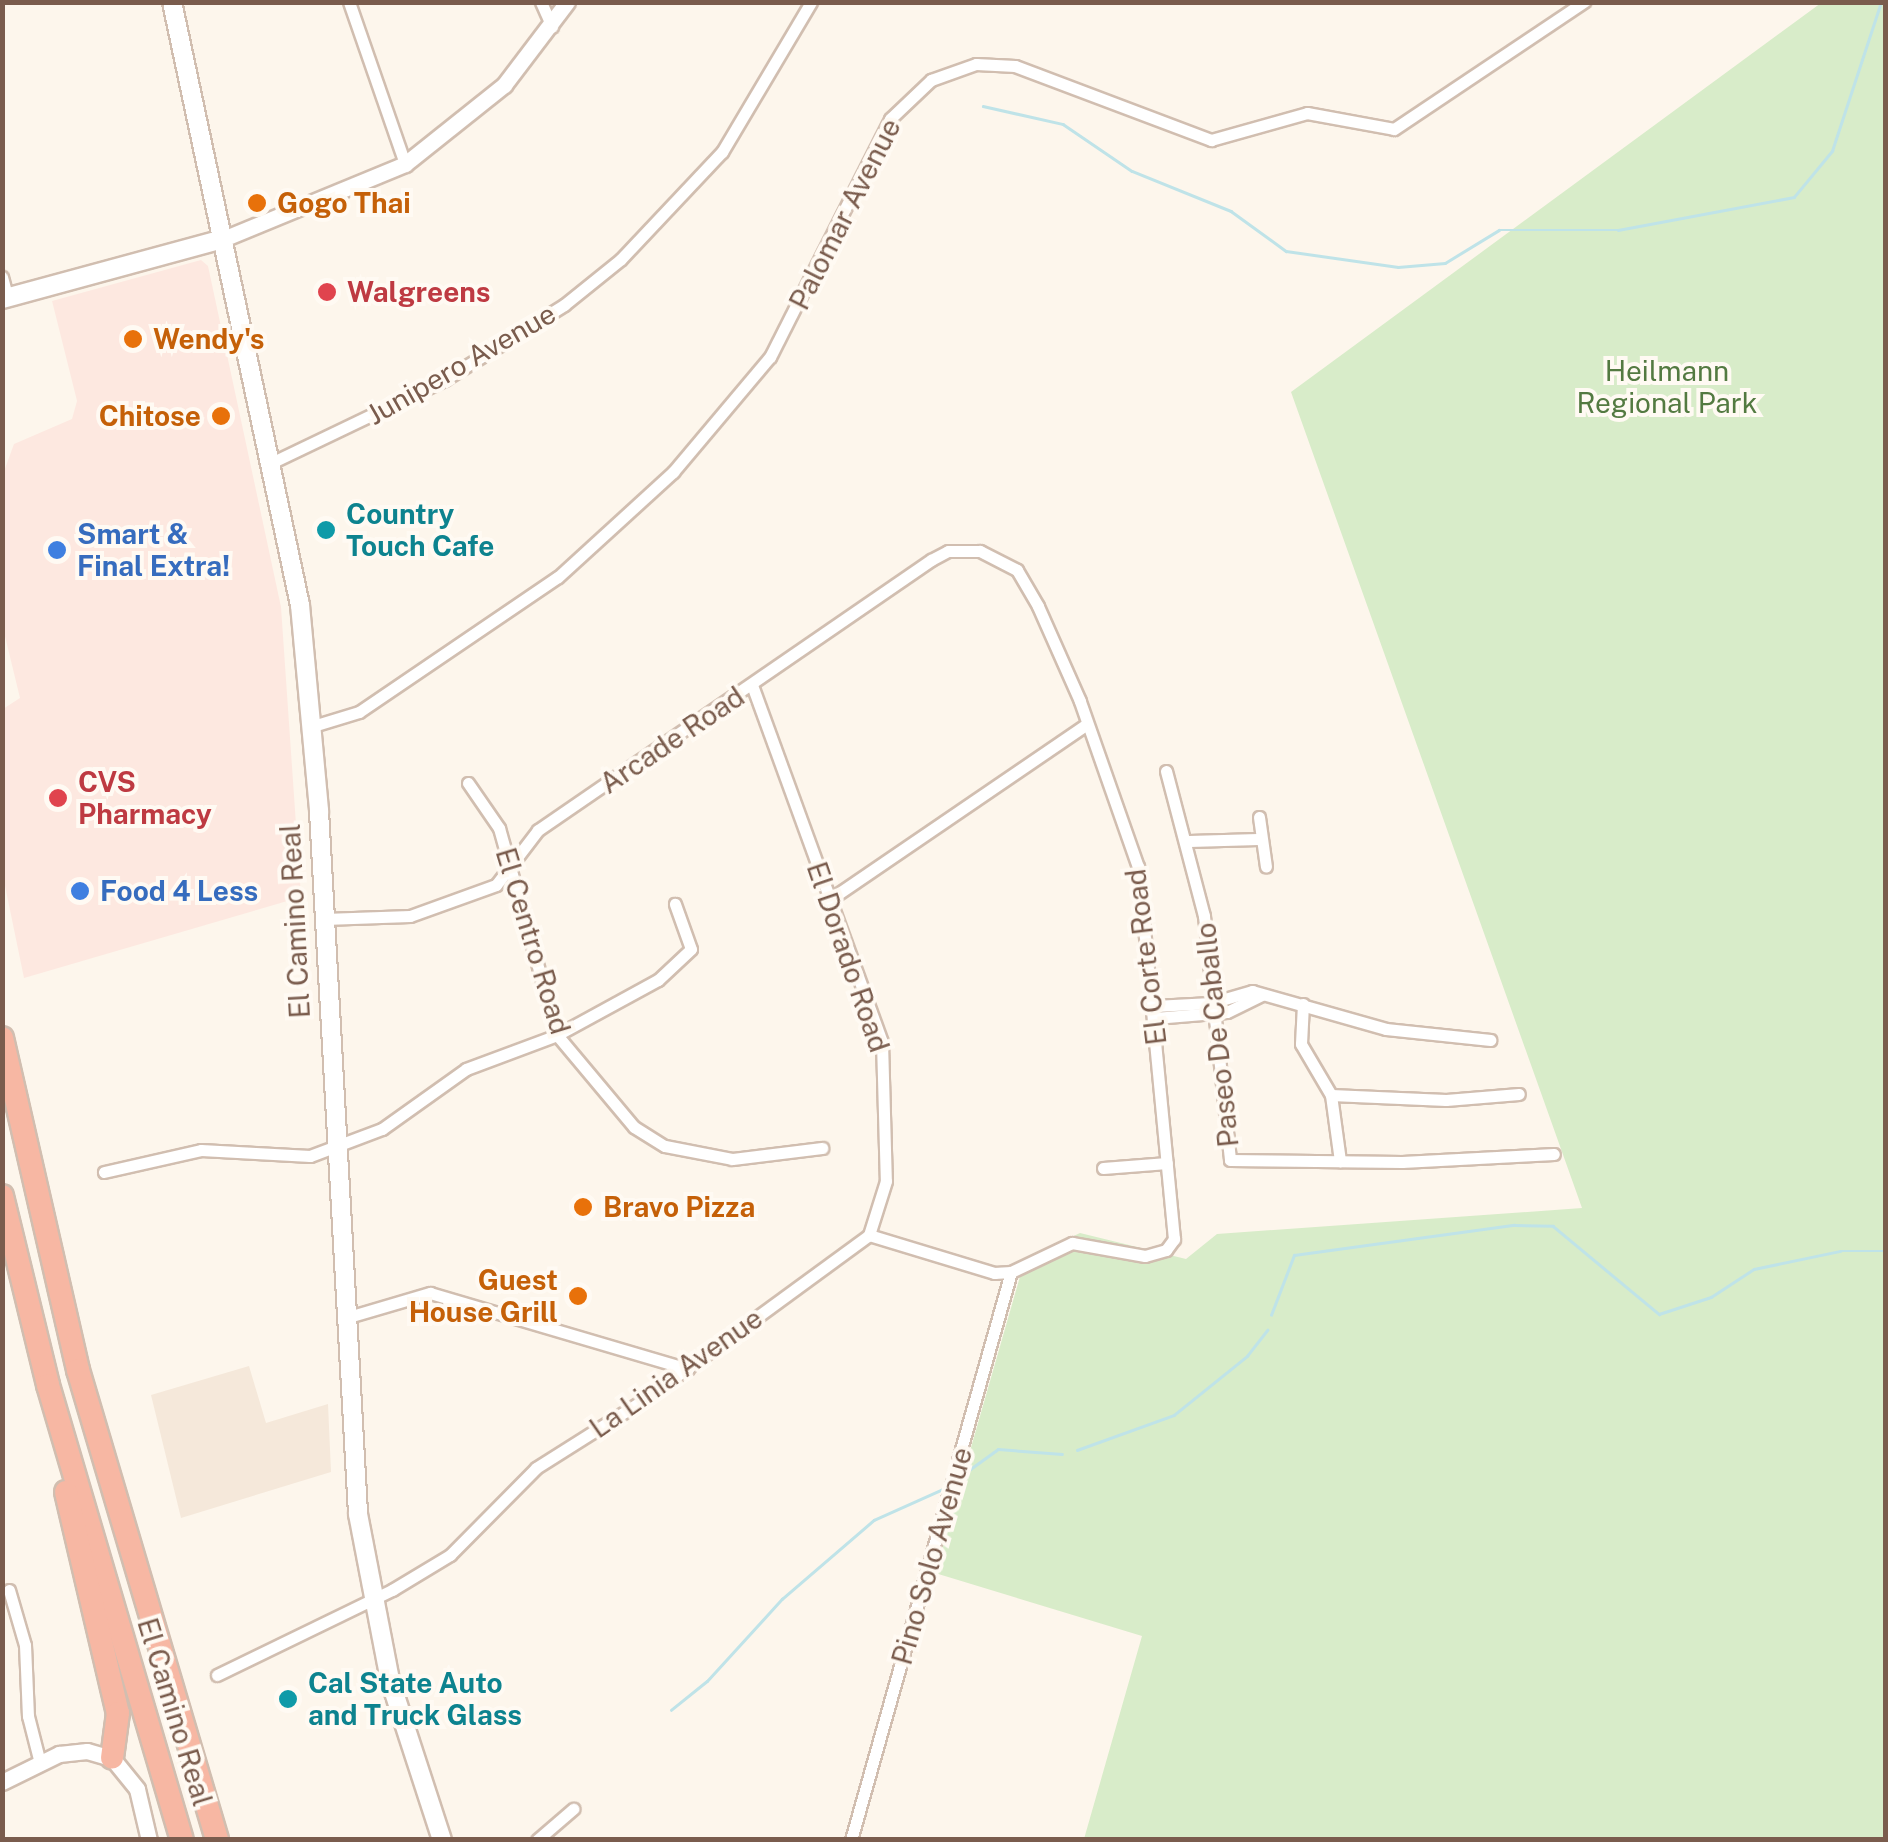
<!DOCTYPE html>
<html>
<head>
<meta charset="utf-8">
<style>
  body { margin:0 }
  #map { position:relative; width:1888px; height:1842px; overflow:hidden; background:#fdf6ec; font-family:"Public Sans",sans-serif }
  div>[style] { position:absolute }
  .residential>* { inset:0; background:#f5e8da }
  .commercial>* { inset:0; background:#fde8e0 }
  .green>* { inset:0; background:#d8ecc9 }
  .stream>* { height:2.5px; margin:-1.25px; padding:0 1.25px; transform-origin:1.25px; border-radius:1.25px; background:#bfe3e8 }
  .roads { filter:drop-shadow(2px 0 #d1beb0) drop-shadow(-2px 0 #d1beb0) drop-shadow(0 2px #d1beb0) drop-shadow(0 -2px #d1beb0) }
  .minor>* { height:11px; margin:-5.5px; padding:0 5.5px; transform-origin:5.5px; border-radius:5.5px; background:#fff }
  .tertiary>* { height:15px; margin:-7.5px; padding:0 7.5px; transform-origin:7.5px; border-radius:7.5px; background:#fff }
  .secondary>* { height:18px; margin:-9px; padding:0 9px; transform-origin:9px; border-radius:9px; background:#fff }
  .motorway>* { height:22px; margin:-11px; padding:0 11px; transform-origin:11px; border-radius:11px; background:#f7b7a3 }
  .dots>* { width:28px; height:28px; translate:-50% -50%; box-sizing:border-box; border:5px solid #fffaf3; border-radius:50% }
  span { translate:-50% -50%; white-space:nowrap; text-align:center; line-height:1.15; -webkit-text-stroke:8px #fffaf3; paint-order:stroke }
  .food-label { font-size:28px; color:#c56008; font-weight:700 }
  .left { translate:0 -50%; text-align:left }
  .right { translate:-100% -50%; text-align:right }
  .street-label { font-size:28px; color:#7a5c4d }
  .health-label { font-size:28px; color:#be3a42; font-weight:700 }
  .park-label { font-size:28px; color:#537a41 }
  .culture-label { font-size:28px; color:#0d838f; font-weight:700 }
  .shop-label { font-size:28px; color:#366cbe; font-weight:700 }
  .frame { position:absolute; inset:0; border:5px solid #7a5c4d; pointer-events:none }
</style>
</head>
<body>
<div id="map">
  <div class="residential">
    <i style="clip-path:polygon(249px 1366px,266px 1423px,328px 1404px,331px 1472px,181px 1518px,151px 1395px)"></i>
  </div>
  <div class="commercial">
    <i style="clip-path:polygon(201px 260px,208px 266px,281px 607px,301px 897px,24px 978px,3px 876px,3px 709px,20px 698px,3px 628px,3px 474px,14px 444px,72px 419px,77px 401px,52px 301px)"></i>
  </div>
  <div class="green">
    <i style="clip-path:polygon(1821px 3px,1885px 3px,1885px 1839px,1084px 1839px,1142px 1636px,935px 1573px,1025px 1259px,1080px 1233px,1186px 1259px,1217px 1234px,1582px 1208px,1291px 392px)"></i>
  </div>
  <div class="stream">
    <i style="left:983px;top:106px;width:82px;rotate:12.7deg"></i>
    <i style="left:1063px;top:124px;width:83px;rotate:34.3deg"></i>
    <i style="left:1132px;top:171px;width:107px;rotate:22deg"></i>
    <i style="left:1231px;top:211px;width:68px;rotate:36deg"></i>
    <i style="left:1286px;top:251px;width:113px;rotate:8.1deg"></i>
    <i style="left:1398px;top:267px;width:47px;rotate:-4.9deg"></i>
    <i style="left:1445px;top:263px;width:63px;rotate:-31.4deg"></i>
    <i style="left:1499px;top:230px;width:119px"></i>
    <i style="left:1618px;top:230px;width:179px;rotate:-10.6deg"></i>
    <i style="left:1794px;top:197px;width:60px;rotate:-50.4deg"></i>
    <i style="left:1832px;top:151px;width:157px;rotate:-71.8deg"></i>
    <i style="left:1271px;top:1315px;width:64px;rotate:-69deg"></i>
    <i style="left:1294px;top:1255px;width:222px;rotate:-7.8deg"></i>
    <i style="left:1514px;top:1225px;width:39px;rotate:1deg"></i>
    <i style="left:1553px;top:1226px;width:138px;rotate:39.7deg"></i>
    <i style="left:1659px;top:1314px;width:55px;rotate:-18.1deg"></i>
    <i style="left:1711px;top:1297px;width:51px;rotate:-33.1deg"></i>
    <i style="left:1754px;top:1269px;width:88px;rotate:-11.8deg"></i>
    <i style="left:1840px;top:1251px;width:46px"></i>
    <i style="left:1077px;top:1450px;width:103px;rotate:-19.8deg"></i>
    <i style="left:1174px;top:1415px;width:94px;rotate:-38.9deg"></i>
    <i style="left:1247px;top:1356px;width:33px;rotate:-52deg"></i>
    <i style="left:962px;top:1475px;width:44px;rotate:-35.8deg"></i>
    <i style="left:998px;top:1449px;width:64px;rotate:4.5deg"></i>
    <i style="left:671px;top:1710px;width:46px;rotate:-38.9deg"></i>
    <i style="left:707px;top:1681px;width:111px;rotate:-47.6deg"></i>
    <i style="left:782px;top:1599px;width:121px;rotate:-40.7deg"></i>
    <i style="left:874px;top:1520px;width:76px;rotate:-24.2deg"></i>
  </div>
  <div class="roads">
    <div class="minor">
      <i style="left:349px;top:2px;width:171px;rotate:70.9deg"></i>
      <i style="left:541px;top:2px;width:27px;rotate:66deg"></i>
      <i style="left:2px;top:277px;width:23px;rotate:75deg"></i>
      <i style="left:273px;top:462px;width:190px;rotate:-25.6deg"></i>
      <i style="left:444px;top:380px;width:142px;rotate:-32deg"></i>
      <i style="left:564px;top:305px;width:73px;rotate:-38.9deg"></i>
      <i style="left:621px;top:259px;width:147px;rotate:-46.7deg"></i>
      <i style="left:722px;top:152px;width:174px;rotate:-59.3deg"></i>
      <i style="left:752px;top:685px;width:380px;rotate:70deg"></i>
      <i style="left:882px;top:1042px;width:139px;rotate:88.4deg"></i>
      <i style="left:886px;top:1181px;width:57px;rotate:107.5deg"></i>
      <i style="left:313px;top:726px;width:48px;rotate:-16.9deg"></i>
      <i style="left:359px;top:712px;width:240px;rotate:-34.2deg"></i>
      <i style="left:558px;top:577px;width:156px;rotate:-42.4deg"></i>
      <i style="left:673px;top:472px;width:150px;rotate:-49.9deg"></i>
      <i style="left:770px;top:357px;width:267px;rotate:-63.2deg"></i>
      <i style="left:890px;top:119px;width:57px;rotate:-43.6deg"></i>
      <i style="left:931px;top:80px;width:48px;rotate:-19.6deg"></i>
      <i style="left:976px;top:64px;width:39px;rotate:3deg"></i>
      <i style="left:1015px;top:66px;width:210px;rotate:20.7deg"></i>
      <i style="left:1211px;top:140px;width:100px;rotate:-15.7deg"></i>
      <i style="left:1307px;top:113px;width:88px;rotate:10.4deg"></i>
      <i style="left:1394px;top:129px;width:229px;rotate:-33.8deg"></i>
      <i style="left:1166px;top:771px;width:150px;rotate:75.3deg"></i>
      <i style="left:1204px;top:916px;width:245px;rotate:83.9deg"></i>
      <i style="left:1230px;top:1160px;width:172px;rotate:0.7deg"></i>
      <i style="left:1402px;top:1162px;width:152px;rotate:-3deg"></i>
      <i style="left:468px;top:783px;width:55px;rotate:55.4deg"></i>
      <i style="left:499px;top:828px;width:215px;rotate:74.3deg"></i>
      <i style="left:557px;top:1035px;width:120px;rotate:50.1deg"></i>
      <i style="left:634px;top:1127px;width:36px;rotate:32deg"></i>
      <i style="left:665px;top:1146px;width:68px;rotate:11deg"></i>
      <i style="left:732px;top:1159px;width:91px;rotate:-7deg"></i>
      <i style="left:1259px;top:817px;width:50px;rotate:82deg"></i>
      <i style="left:1189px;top:841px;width:69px;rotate:-1.7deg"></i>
      <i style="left:829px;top:900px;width:311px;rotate:-34.3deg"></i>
      <i style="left:1303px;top:1004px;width:40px;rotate:92.9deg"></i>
      <i style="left:1301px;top:1044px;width:59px;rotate:59.5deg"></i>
      <i style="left:1331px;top:1095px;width:67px;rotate:82.2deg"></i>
      <i style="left:1154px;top:1006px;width:57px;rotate:-3deg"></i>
      <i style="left:1211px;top:1003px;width:43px;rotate:-16.3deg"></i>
      <i style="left:1252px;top:991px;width:139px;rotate:15.8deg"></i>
      <i style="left:1386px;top:1029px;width:105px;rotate:6deg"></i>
      <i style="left:1155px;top:1018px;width:72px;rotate:-4.8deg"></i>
      <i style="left:1227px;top:1012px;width:39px;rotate:-26deg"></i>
      <i style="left:1331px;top:1095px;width:115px;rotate:2.5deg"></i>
      <i style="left:1446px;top:1100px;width:73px;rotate:-4.7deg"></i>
      <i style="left:1103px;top:1168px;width:64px;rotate:-4.5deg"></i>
      <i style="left:104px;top:1172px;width:99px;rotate:-12.8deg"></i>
      <i style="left:201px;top:1150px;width:109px;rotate:3.2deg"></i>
      <i style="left:310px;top:1156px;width:77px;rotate:-20.6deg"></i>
      <i style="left:382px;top:1129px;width:103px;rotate:-35.5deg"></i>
      <i style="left:466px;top:1069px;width:97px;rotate:-20.5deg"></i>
      <i style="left:557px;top:1035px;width:115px;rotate:-28.6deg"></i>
      <i style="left:658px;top:980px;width:45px;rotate:-43.2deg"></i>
      <i style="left:691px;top:949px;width:48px;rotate:-109.6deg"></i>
      <i style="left:345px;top:1318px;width:89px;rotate:-16.4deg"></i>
      <i style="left:430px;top:1293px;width:269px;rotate:16.4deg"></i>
      <i style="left:9px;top:1590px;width:57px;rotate:73.8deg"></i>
      <i style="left:25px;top:1645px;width:71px;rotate:87.6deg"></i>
      <i style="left:28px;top:1716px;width:49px;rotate:75.7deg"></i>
      <i style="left:217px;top:1675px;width:195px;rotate:-25.9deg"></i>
      <i style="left:392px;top:1590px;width:68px;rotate:-31.1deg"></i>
      <i style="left:450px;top:1555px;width:122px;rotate:-45.3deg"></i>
      <i style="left:536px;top:1468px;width:129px;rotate:-32.3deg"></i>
      <i style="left:645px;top:1399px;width:278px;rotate:-36.2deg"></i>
      <i style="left:869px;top:1235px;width:131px;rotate:16.9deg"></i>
      <i style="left:994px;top:1273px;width:17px;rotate:-3deg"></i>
      <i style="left:1011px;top:1272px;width:68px;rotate:-25.4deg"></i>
      <i style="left:1072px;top:1243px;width:74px;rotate:10.1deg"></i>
      <i style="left:1145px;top:1256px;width:22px;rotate:-16deg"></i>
      <i style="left:1166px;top:1250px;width:14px;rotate:-54deg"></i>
      <i style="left:1174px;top:1239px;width:374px;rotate:-95.5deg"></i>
      <i style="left:1138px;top:867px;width:176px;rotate:-109.3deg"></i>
      <i style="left:1080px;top:701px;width:104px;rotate:-113.9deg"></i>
      <i style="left:1038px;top:606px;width:42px;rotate:-120.3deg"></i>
      <i style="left:1017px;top:570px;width:42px;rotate:-152.8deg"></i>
      <i style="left:980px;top:551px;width:32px;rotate:180deg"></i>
      <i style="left:948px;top:551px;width:19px;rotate:152deg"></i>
      <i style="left:931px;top:560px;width:477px;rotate:145.5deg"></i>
      <i style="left:538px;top:830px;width:69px;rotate:127.4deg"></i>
      <i style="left:496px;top:885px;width:91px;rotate:160.2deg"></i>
      <i style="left:410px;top:916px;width:86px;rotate:178deg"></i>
      <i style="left:537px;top:1840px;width:48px;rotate:-40.7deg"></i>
      <i style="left:851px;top:1840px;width:590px;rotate:-74.27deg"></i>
    </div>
    <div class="tertiary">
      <i style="left:223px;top:239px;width:197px;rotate:-22.4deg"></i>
      <i style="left:405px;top:164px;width:127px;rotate:-38.6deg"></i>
      <i style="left:504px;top:85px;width:104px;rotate:-52.8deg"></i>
      <i style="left:2px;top:1782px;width:64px;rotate:-26.2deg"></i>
      <i style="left:59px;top:1754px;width:28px;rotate:-6deg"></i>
      <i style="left:87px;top:1751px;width:26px;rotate:16deg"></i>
      <i style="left:112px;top:1758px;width:40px;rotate:51deg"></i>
      <i style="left:137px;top:1789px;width:52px;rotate:76.8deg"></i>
    </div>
    <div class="secondary">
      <i style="left:172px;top:2px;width:616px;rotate:78.02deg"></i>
      <i style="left:300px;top:605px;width:207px;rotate:84.7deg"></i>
      <i style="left:319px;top:811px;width:704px;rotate:86.82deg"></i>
      <i style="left:358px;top:1514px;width:169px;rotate:79.1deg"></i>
      <i style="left:390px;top:1680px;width:168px;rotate:72deg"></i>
      <i style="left:2px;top:299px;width:229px;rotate:-15.2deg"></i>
    </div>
    <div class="motorway">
      <i style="left:2px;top:1038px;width:341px;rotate:77.1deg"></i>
      <i style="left:78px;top:1370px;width:490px;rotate:73.5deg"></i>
      <i style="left:2px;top:1196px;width:195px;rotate:76.3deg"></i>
      <i style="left:48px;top:1385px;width:474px;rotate:73.6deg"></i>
      <i style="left:66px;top:1492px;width:227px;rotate:76.8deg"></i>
      <i style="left:118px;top:1713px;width:45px;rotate:97.6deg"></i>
    </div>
  </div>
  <div class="dots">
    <i style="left:257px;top:203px;background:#e8710a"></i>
    <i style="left:327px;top:292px;background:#e0444e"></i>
    <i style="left:133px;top:339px;background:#e8710a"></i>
    <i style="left:221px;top:416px;background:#e8710a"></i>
    <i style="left:326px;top:530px;background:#0f9aa8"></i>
    <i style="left:57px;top:550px;background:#3f7fe0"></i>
    <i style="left:58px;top:798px;background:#e0444e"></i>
    <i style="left:80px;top:891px;background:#3f7fe0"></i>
    <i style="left:583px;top:1207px;background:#e8710a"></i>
    <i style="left:578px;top:1296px;background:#e8710a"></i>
    <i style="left:288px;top:1699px;background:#0f9aa8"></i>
  </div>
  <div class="food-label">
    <span class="left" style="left:277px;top:203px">Gogo Thai</span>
    <span class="left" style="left:153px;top:339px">Wendy's</span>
    <span class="right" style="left:201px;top:416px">Chitose</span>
    <span class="left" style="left:603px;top:1207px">Bravo Pizza</span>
    <span class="right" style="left:558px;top:1296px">Guest<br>House Grill</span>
  </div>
  <div class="street-label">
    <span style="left:845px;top:214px;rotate:-63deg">Palomar Avenue</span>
    <span style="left:461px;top:364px;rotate:-30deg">Junipero Avenue</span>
    <span style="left:672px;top:740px;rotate:-34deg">Arcade Road</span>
    <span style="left:295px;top:921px;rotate:-93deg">El Camino Real</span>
    <span style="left:533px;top:941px;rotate:73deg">El Centro Road</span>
    <span style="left:848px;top:957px;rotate:71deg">El Dorado Road</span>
    <span style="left:1146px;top:957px;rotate:-97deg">El Corte Road</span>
    <span style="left:1217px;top:1035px;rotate:-96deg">Paseo De Caballo</span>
    <span style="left:676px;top:1373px;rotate:-35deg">La Linia Avenue</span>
    <span style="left:932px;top:1556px;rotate:-74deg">Pino Solo Avenue</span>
    <span style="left:175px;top:1712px;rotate:73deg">El Camino Real</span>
  </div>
  <div class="health-label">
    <span class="left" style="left:347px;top:292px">Walgreens</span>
    <span class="left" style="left:78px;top:798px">CVS<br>Pharmacy</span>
  </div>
  <div class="park-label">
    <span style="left:1667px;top:387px">Heilmann<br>Regional Park</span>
  </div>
  <div class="culture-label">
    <span class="left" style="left:346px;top:530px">Country<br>Touch Cafe</span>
    <span class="left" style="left:308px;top:1699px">Cal State Auto<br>and Truck Glass</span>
  </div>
  <div class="shop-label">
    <span class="left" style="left:77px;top:550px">Smart &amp;<br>Final Extra!</span>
    <span class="left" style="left:100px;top:891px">Food 4 Less</span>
  </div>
  <div class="frame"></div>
</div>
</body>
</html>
